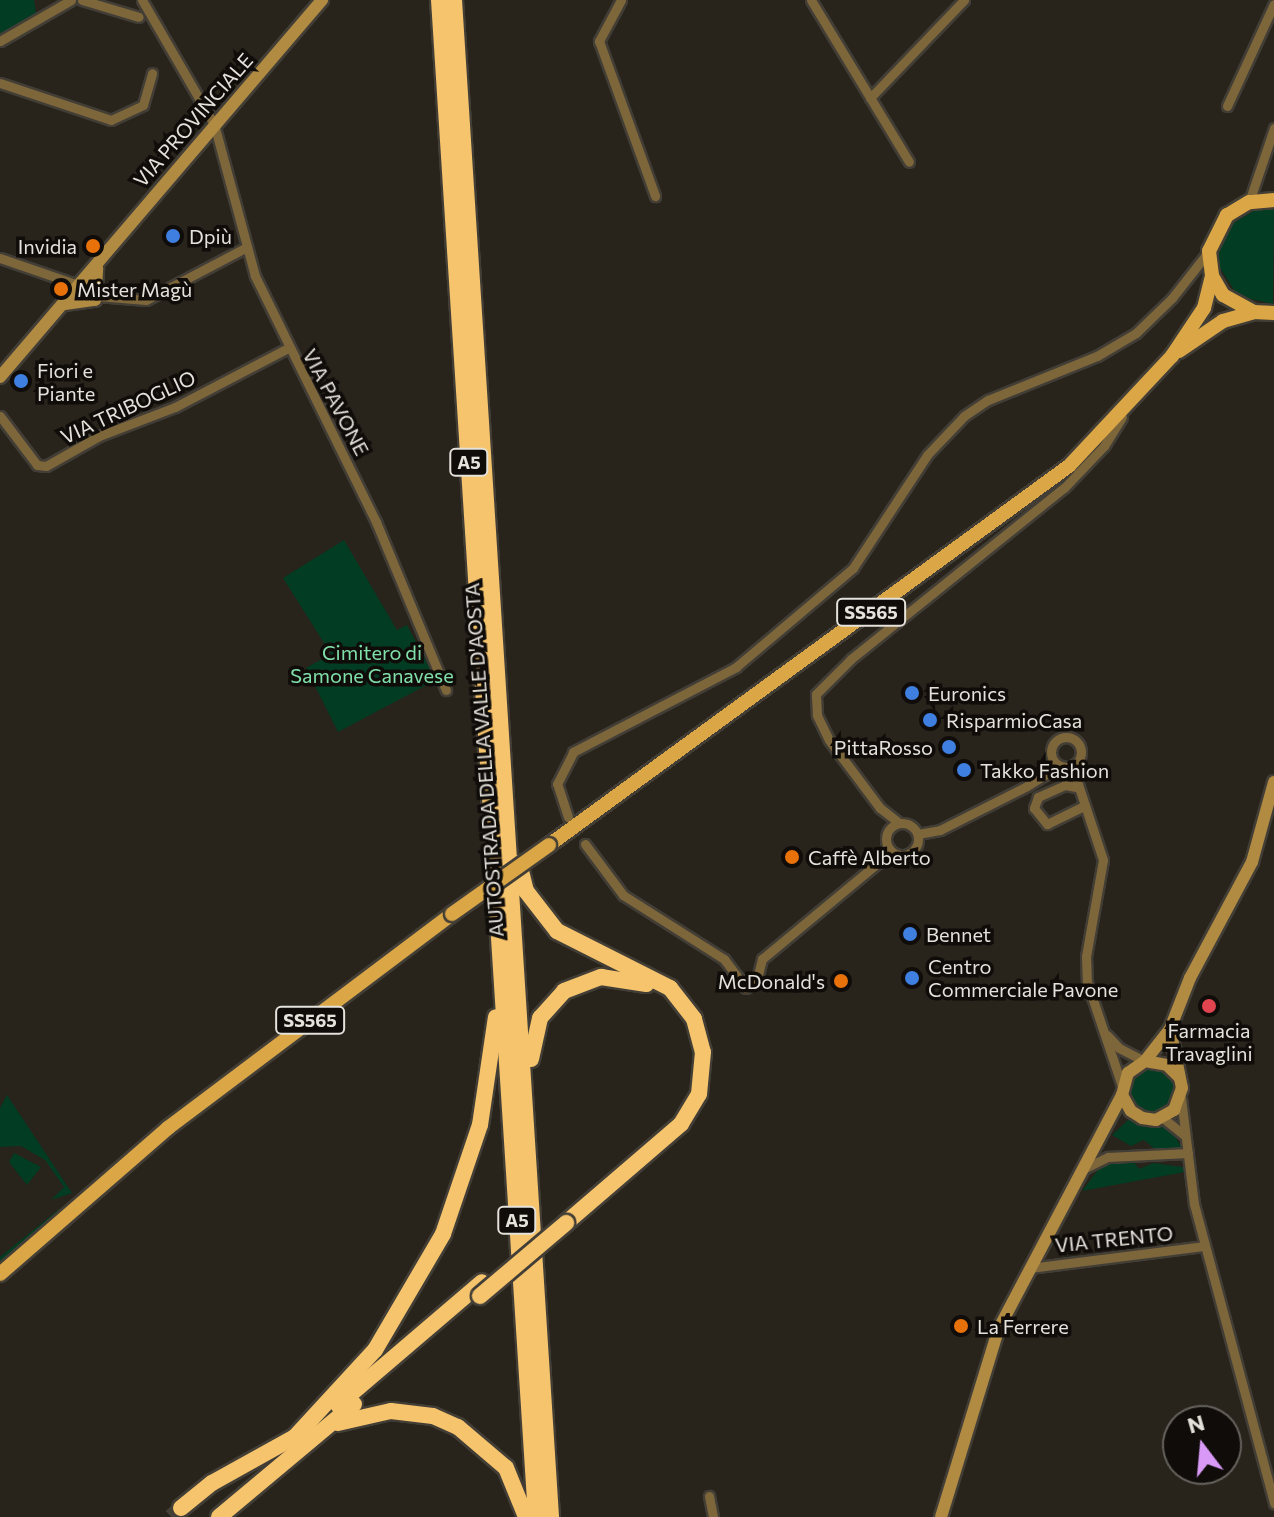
<!DOCTYPE html>
<html>
<head>
<meta charset="utf-8">
<style>
  body { margin:0 }
  #map { position:relative; width:1274px; height:1517px; overflow:hidden; background:#28231b; font-family:Commissioner,sans-serif }
  div>[style] { position:absolute }
  .green>* { inset:0; background:#023c22 }
  .round { border-radius:50% }
  .highway-tunnel>* { height:16px; margin-top:-8px; transform-origin:0; background:repeating-linear-gradient(90deg,#444038 0 16px,transparent 0 24px) }
  .roads { filter:drop-shadow(2px 0 #423e36) drop-shadow(-2px 0 #423e36) drop-shadow(0 2px #423e36) drop-shadow(0 -2px #423e36) }
  .street>* { height:9px; margin:-4.5px; padding:0 4.5px; transform-origin:4.5px; border-radius:4.5px; background:#7e663b }
  .street>.ring { margin:-4.5px; padding:0; box-sizing:content-box; background:none; border:9px solid #7e663b; border-radius:50% }
  .secondary>* { height:12px; margin:-6px; padding:0 6px; transform-origin:6px; border-radius:6px; background:#b28b43 }
  .primary>* { height:14px; margin:-7px; padding:0 7px; transform-origin:7px; border-radius:7px; background:#dba746 }
  .highway>* { height:16px; margin:-8px; padding:0 8px; transform-origin:8px; border-radius:8px; background:#f6c46c }
  .bridges { filter:drop-shadow(2px 0 #423e36) drop-shadow(-2px 0 #423e36) drop-shadow(0 2px #423e36) drop-shadow(0 -2px #423e36) }
  .primary-bridge>* { height:14px; margin:-7px; padding:0 7px; transform-origin:7px; border-radius:7px; background:#dba746 }
  .highway-bridge>* { height:16px; margin:-8px; padding:0 8px; transform-origin:8px; border-radius:8px; background:#f6c46c }
  .dots>* { width:22px; height:22px; translate:-50% -50%; box-sizing:border-box; border:4px solid #0f0c09; border-radius:50% }
  span { translate:-50% -50%; white-space:nowrap; text-align:center; line-height:1.15; -webkit-text-stroke:7px #0f0c09; paint-order:stroke }
  .shield-label span { padding:2px 6px; background:#0f0c09; border:2px solid; border-radius:6px; -webkit-text-stroke-width:0 }
  .shield-label { font-size:18px; color:#e5e2dc; font-weight:700 }
  .street-label { font-size:20px; color:#e5e2dc }
  .poi-label { font-size:20px; color:#e5e2dc }
  .left { translate:0 -50%; text-align:left }
  .right { translate:-100% -50%; text-align:right }
  .park-label { font-size:20px; color:#80e0aa }
  .north { position:absolute; left:1162px; top:1405px; width:80px; height:80px; box-sizing:border-box; background:#0f0c09; border:2px solid #65625d; border-radius:50%; rotate:344deg; font-size:22px; font-weight:700; line-height:32px; text-align:center; color:#e5e2dc }
  .north::after { content:''; display:block; margin:auto; width:28px; height:36px; background:#d99af7; clip-path:polygon(50% 0,100% 100%,50% 72%,0 100%) }
</style>
</head>
<body>
<div id="map">
  <div class="green">
    <i style="clip-path:polygon(0 0,34px 0,36px 14px,0 34px)"></i>
    <i style="clip-path:polygon(1259px 208px,1274px 209px,1273px 304px,1238px 296px,1218px 265px,1218px 245px,1228px 226px)"></i>
    <i style="clip-path:polygon(344px 540px,397px 630px,407px 625px,436px 680px,338px 732px,306px 668px,331px 654px,283px 578px)"></i>
    <i class="round" style="left:1128px;top:1066px;width:48px;height:48px"></i>
    <i style="clip-path:polygon(7px 1095px,62px 1178px,72px 1193px,51px 1200px,64px 1187px,45px 1160px,21px 1146px,0 1147px,0 1108px)"></i>
    <i style="clip-path:polygon(1128px 1120px,1168px 1125px,1182px 1148px,1156px 1150px,1144px 1140px,1131px 1146px,1112px 1135px)"></i>
    <i style="clip-path:polygon(14px 1153px,41px 1167px,27px 1185px,9px 1162px)"></i>
    <i style="clip-path:polygon(1131px 1158px,1139px 1169px,1153px 1163px,1183px 1167px,1185px 1172px,1082px 1191px,1100px 1167px)"></i>
    <i style="clip-path:polygon(59px 1209px,58px 1214px,0 1265px,0 1257px)"></i>
  </div>
  <div class="highway-tunnel">
    <i style="left:171px;top:1517px;width:13px;rotate:-42deg"></i>
  </div>
  <div class="roads">
    <div class="street">
      <i style="left:82px;top:0;width:59px;rotate:16.6deg"></i>
      <i style="left:142px;top:0;width:143px;rotate:59.9deg"></i>
      <i style="left:214px;top:124px;width:157px;rotate:74.9deg"></i>
      <i style="left:255px;top:276px;width:274px;rotate:63.8deg"></i>
      <i style="left:376px;top:522px;width:182px;rotate:67.4deg"></i>
      <i style="left:621px;top:0;width:47px;rotate:118.2deg"></i>
      <i style="left:599px;top:41px;width:165px;rotate:70.1deg"></i>
      <i style="left:811px;top:0;width:189px;rotate:58.8deg"></i>
      <i style="left:0;top:41px;width:82px;rotate:-30deg"></i>
      <i style="left:0;top:83px;width:117px;rotate:18.4deg"></i>
      <i style="left:111px;top:120px;width:35px;rotate:-25deg"></i>
      <i style="left:143px;top:105px;width:33px;rotate:-74deg"></i>
      <i style="left:870px;top:98px;width:136px;rotate:-46.2deg"></i>
      <i style="left:1227px;top:106px;width:112px;rotate:-65.3deg"></i>
      <i style="left:1249px;top:202px;width:78px;rotate:-71.3deg"></i>
      <i style="left:0;top:258px;width:79px;rotate:19.1deg"></i>
      <i style="left:97px;top:296px;width:49px;rotate:4.7deg"></i>
      <i style="left:146px;top:300px;width:114px;rotate:-27.7deg"></i>
      <i style="left:0;top:416px;width:61px;rotate:52.9deg"></i>
      <i style="left:37px;top:465px;width:9px;rotate:6deg"></i>
      <i style="left:46px;top:466px;width:61px;rotate:-29.5deg"></i>
      <i style="left:99px;top:436px;width:81px;rotate:-20.9deg"></i>
      <i style="left:175px;top:407px;width:127px;rotate:-27.6deg"></i>
      <i class="ring" style="left:1051px;top:737px;width:21px;height:21px"></i>
      <i style="left:1072px;top:766px;width:99px;rotate:71.7deg"></i>
      <i style="left:1103px;top:860px;width:97px;rotate:100deg"></i>
      <i style="left:1086px;top:956px;width:26px;rotate:88deg"></i>
      <i style="left:1087px;top:982px;width:110px;rotate:71.4deg"></i>
      <i style="left:1076px;top:787px;width:11px;rotate:-170deg"></i>
      <i style="left:1065px;top:785px;width:30px;rotate:156deg"></i>
      <i style="left:1038px;top:797px;width:12px;rotate:110deg"></i>
      <i style="left:1034px;top:808px;width:21px;rotate:51deg"></i>
      <i style="left:1047px;top:824px;width:39px;rotate:-26deg"></i>
      <i style="left:568px;top:817px;width:35px;rotate:-108deg"></i>
      <i style="left:557px;top:784px;width:36px;rotate:-63deg"></i>
      <i style="left:573px;top:752px;width:184px;rotate:-27.5deg"></i>
      <i style="left:736px;top:667px;width:153px;rotate:-40.2deg"></i>
      <i style="left:853px;top:568px;width:136px;rotate:-56.7deg"></i>
      <i style="left:928px;top:454px;width:52px;rotate:-46.5deg"></i>
      <i style="left:964px;top:416px;width:29px;rotate:-34deg"></i>
      <i style="left:988px;top:400px;width:118px;rotate:-22deg"></i>
      <i style="left:1097px;top:356px;width:45px;rotate:-30.5deg"></i>
      <i style="left:1136px;top:333px;width:50px;rotate:-44.2deg"></i>
      <i style="left:1172px;top:298px;width:60px;rotate:-51.8deg"></i>
      <i style="left:898px;top:822px;width:23px;rotate:-142deg"></i>
      <i style="left:880px;top:808px;width:85px;rotate:-126.9deg"></i>
      <i style="left:829px;top:740px;width:28px;rotate:-116deg"></i>
      <i style="left:817px;top:715px;width:21px;rotate:-93deg"></i>
      <i style="left:816px;top:694px;width:49px;rotate:-45deg"></i>
      <i style="left:851px;top:659px;width:273px;rotate:-38.8deg"></i>
      <i style="left:1064px;top:488px;width:58px;rotate:-46.4deg"></i>
      <i style="left:1104px;top:446px;width:34px;rotate:-58deg"></i>
      <i class="ring" style="left:886px;top:823px;width:23px;height:23px"></i>
      <i style="left:918px;top:834px;width:22px;rotate:-10deg"></i>
      <i style="left:940px;top:830px;width:97px;rotate:-26.8deg"></i>
      <i style="left:1027px;top:786px;width:22px;rotate:-32deg"></i>
      <i style="left:1046px;top:774px;width:15px;rotate:-62deg"></i>
      <i style="left:585px;top:844px;width:64px;rotate:53.3deg"></i>
      <i style="left:623px;top:895px;width:120px;rotate:32.4deg"></i>
      <i style="left:724px;top:959px;width:36px;rotate:53deg"></i>
      <i style="left:746px;top:988px;width:14px;rotate:-39deg"></i>
      <i style="left:757px;top:979px;width:21px;rotate:-76deg"></i>
      <i style="left:762px;top:959px;width:168px;rotate:-39.7deg"></i>
      <i style="left:1107px;top:1035px;width:18px;rotate:47deg"></i>
      <i style="left:1119px;top:1048px;width:29px;rotate:27deg"></i>
      <i style="left:1181px;top:1098px;width:107px;rotate:83deg"></i>
      <i style="left:1194px;top:1204px;width:310px;rotate:75deg"></i>
      <i style="left:1163px;top:1118px;width:28px;rotate:39deg"></i>
      <i style="left:1083px;top:1169px;width:28px;rotate:-26deg"></i>
      <i style="left:1108px;top:1157px;width:80px;rotate:-2.9deg"></i>
      <i style="left:1030px;top:1268px;width:176px;rotate:-7.2deg"></i>
      <i style="left:709px;top:1496px;width:21px;rotate:79deg"></i>
    </div>
    <div class="secondary">
      <i style="left:65px;top:304px;width:30px;rotate:-8deg"></i>
      <i style="left:95px;top:300px;width:32px;rotate:-86deg"></i>
      <i style="left:0;top:377px;width:496px;rotate:-49.5deg"></i>
      <i style="left:1145px;top:1061px;width:22px;rotate:10deg"></i>
      <i style="left:1167px;top:1065px;width:16px;rotate:45deg"></i>
      <i style="left:1122px;top:1095px;width:18px;rotate:61deg"></i>
      <i style="left:1131px;top:1111px;width:13px;rotate:32deg"></i>
      <i style="left:1142px;top:1118px;width:14px;rotate:8deg"></i>
      <i style="left:1156px;top:1120px;width:21px;rotate:-29deg"></i>
      <i style="left:1174px;top:1110px;width:23px;rotate:-70deg"></i>
      <i style="left:1182px;top:1088px;width:60px;rotate:-101.5deg"></i>
      <i style="left:941px;top:1517px;width:195px;rotate:-73deg"></i>
      <i style="left:998px;top:1330px;width:266px;rotate:-62.2deg"></i>
      <i style="left:1122px;top:1095px;width:23px;rotate:-75deg"></i>
      <i style="left:1128px;top:1073px;width:21px;rotate:-35deg"></i>
      <i style="left:1145px;top:1061px;width:41px;rotate:-52deg"></i>
      <i style="left:1170px;top:1029px;width:55px;rotate:-68.6deg"></i>
      <i style="left:1190px;top:978px;width:132px;rotate:-61.9deg"></i>
      <i style="left:1252px;top:862px;width:83px;rotate:-74.6deg"></i>
    </div>
    <div class="primary">
      <i style="left:1274px;top:200px;width:25px;rotate:175deg"></i>
      <i style="left:1249px;top:202px;width:26px;rotate:149deg"></i>
      <i style="left:1227px;top:215px;width:40px;rotate:116.6deg"></i>
      <i style="left:1209px;top:251px;width:25px;rotate:83deg"></i>
      <i style="left:1212px;top:276px;width:22px;rotate:60deg"></i>
      <i style="left:1223px;top:295px;width:35px;rotate:29deg"></i>
      <i style="left:1254px;top:312px;width:20px;rotate:3deg"></i>
      <i style="left:1179px;top:351px;width:53px;rotate:-34.3deg"></i>
      <i style="left:1223px;top:321px;width:32px;rotate:-16deg"></i>
      <i style="left:549px;top:845px;width:643px;rotate:-36.09deg"></i>
      <i style="left:1069px;top:466px;width:151px;rotate:-46.9deg"></i>
      <i style="left:1172px;top:356px;width:58px;rotate:-56.3deg"></i>
      <i style="left:1204px;top:308px;width:33px;rotate:-76deg"></i>
      <i style="left:0;top:1274px;width:223px;rotate:-41deg"></i>
      <i style="left:168px;top:1128px;width:356px;rotate:-37deg"></i>
    </div>
    <div class="highway">
      <i style="left:439px;top:0;width:1520px;rotate:86.34deg"></i>
      <i style="left:454px;top:0;width:1520px;rotate:86.34deg"></i>
      <i style="left:519px;top:863px;width:29px;rotate:76deg"></i>
      <i style="left:526px;top:891px;width:51px;rotate:52.2deg"></i>
      <i style="left:557px;top:931px;width:127px;rotate:26.8deg"></i>
      <i style="left:670px;top:988px;width:39px;rotate:52deg"></i>
      <i style="left:694px;top:1019px;width:34px;rotate:75deg"></i>
      <i style="left:703px;top:1052px;width:42px;rotate:95.4deg"></i>
      <i style="left:699px;top:1094px;width:35px;rotate:121deg"></i>
      <i style="left:681px;top:1124px;width:152px;rotate:139.3deg"></i>
      <i style="left:531px;top:1059px;width:42px;rotate:-77.6deg"></i>
      <i style="left:540px;top:1018px;width:36px;rotate:-48deg"></i>
      <i style="left:564px;top:991px;width:40px;rotate:-21deg"></i>
      <i style="left:601px;top:977px;width:46px;rotate:8.8deg"></i>
      <i style="left:338px;top:1405px;width:189px;rotate:-40.5deg"></i>
      <i style="left:338px;top:1423px;width:54px;rotate:-12.8deg"></i>
      <i style="left:391px;top:1411px;width:42px;rotate:6.8deg"></i>
      <i style="left:433px;top:1416px;width:27px;rotate:24deg"></i>
      <i style="left:458px;top:1427px;width:63px;rotate:40.5deg"></i>
      <i style="left:506px;top:1468px;width:53px;rotate:67.8deg"></i>
      <i style="left:294px;top:1438px;width:120px;rotate:-47.4deg"></i>
      <i style="left:375px;top:1350px;width:134px;rotate:-59.6deg"></i>
      <i style="left:443px;top:1234px;width:115px;rotate:-71.3deg"></i>
      <i style="left:480px;top:1125px;width:109px;rotate:-81.6deg"></i>
      <i style="left:181px;top:1508px;width:40px;rotate:-39deg"></i>
      <i style="left:212px;top:1483px;width:101px;rotate:-29.1deg"></i>
      <i style="left:219px;top:1517px;width:176px;rotate:-39.9deg"></i>
    </div>
  </div>
  <div class="bridges">
    <div class="primary-bridge">
      <i style="left:452px;top:914px;width:119px;rotate:-35.4deg"></i>
    </div>
    <div class="highway-bridge">
      <i style="left:480px;top:1296px;width:113px;rotate:-40.3deg"></i>
    </div>
  </div>
  <div class="dots">
    <i style="left:173px;top:236px;background:#3f7fe0"></i>
    <i style="left:93px;top:246px;background:#e8710a"></i>
    <i style="left:61px;top:289px;background:#e8710a"></i>
    <i style="left:21px;top:381px;background:#3f7fe0"></i>
    <i style="left:912px;top:693px;background:#3f7fe0"></i>
    <i style="left:930px;top:720px;background:#3f7fe0"></i>
    <i style="left:949px;top:747px;background:#3f7fe0"></i>
    <i style="left:964px;top:770px;background:#3f7fe0"></i>
    <i style="left:792px;top:857px;background:#e8710a"></i>
    <i style="left:910px;top:934px;background:#3f7fe0"></i>
    <i style="left:912px;top:978px;background:#3f7fe0"></i>
    <i style="left:841px;top:981px;background:#e8710a"></i>
    <i style="left:1209px;top:1006px;background:#e0444e"></i>
    <i style="left:961px;top:1326px;background:#e8710a"></i>
  </div>
  <div class="shield-label">
    <span style="left:469px;top:462px">A5</span>
    <span style="left:871px;top:612px">SS565</span>
    <span style="left:310px;top:1020px">SS565</span>
    <span style="left:517px;top:1220px">A5</span>
  </div>
  <div class="street-label">
    <span style="left:193px;top:120px;rotate:-49deg">VIA PROVINCIALE</span>
    <span style="left:336px;top:402px;rotate:62deg">VIA PAVONE</span>
    <span style="left:128px;top:407px;rotate:-25deg">VIA TRIBOGLIO</span>
    <span style="left:484px;top:760px;rotate:-94deg">AUTOSTRADA DELLA VALLE D'AOSTA</span>
    <span style="left:1114px;top:1239px;rotate:-6deg">VIA TRENTO</span>
  </div>
  <div class="poi-label">
    <span class="left" style="left:189px;top:236px">Dpiù</span>
    <span class="right" style="left:77px;top:246px">Invidia</span>
    <span class="left" style="left:77px;top:289px">Mister Magù</span>
    <span class="left" style="left:37px;top:382px">Fiori e<br>Piante</span>
    <span class="left" style="left:928px;top:693px">Euronics</span>
    <span class="left" style="left:946px;top:720px">RisparmioCasa</span>
    <span class="right" style="left:933px;top:747px">PittaRosso</span>
    <span class="left" style="left:980px;top:770px">Takko Fashion</span>
    <span class="left" style="left:808px;top:857px">Caffè Alberto</span>
    <span class="left" style="left:926px;top:934px">Bennet</span>
    <span class="left" style="left:928px;top:978px">Centro<br>Commerciale Pavone</span>
    <span class="right" style="left:825px;top:981px">McDonald's</span>
    <span style="left:1209px;top:1042px">Farmacia<br>Travaglini</span>
    <span class="left" style="left:977px;top:1326px">La Ferrere</span>
  </div>
  <div class="park-label">
    <span style="left:372px;top:664px">Cimitero di<br>Samone Canavese</span>
  </div>
  <div class="north">N</div>
</div>
</body>
</html>
